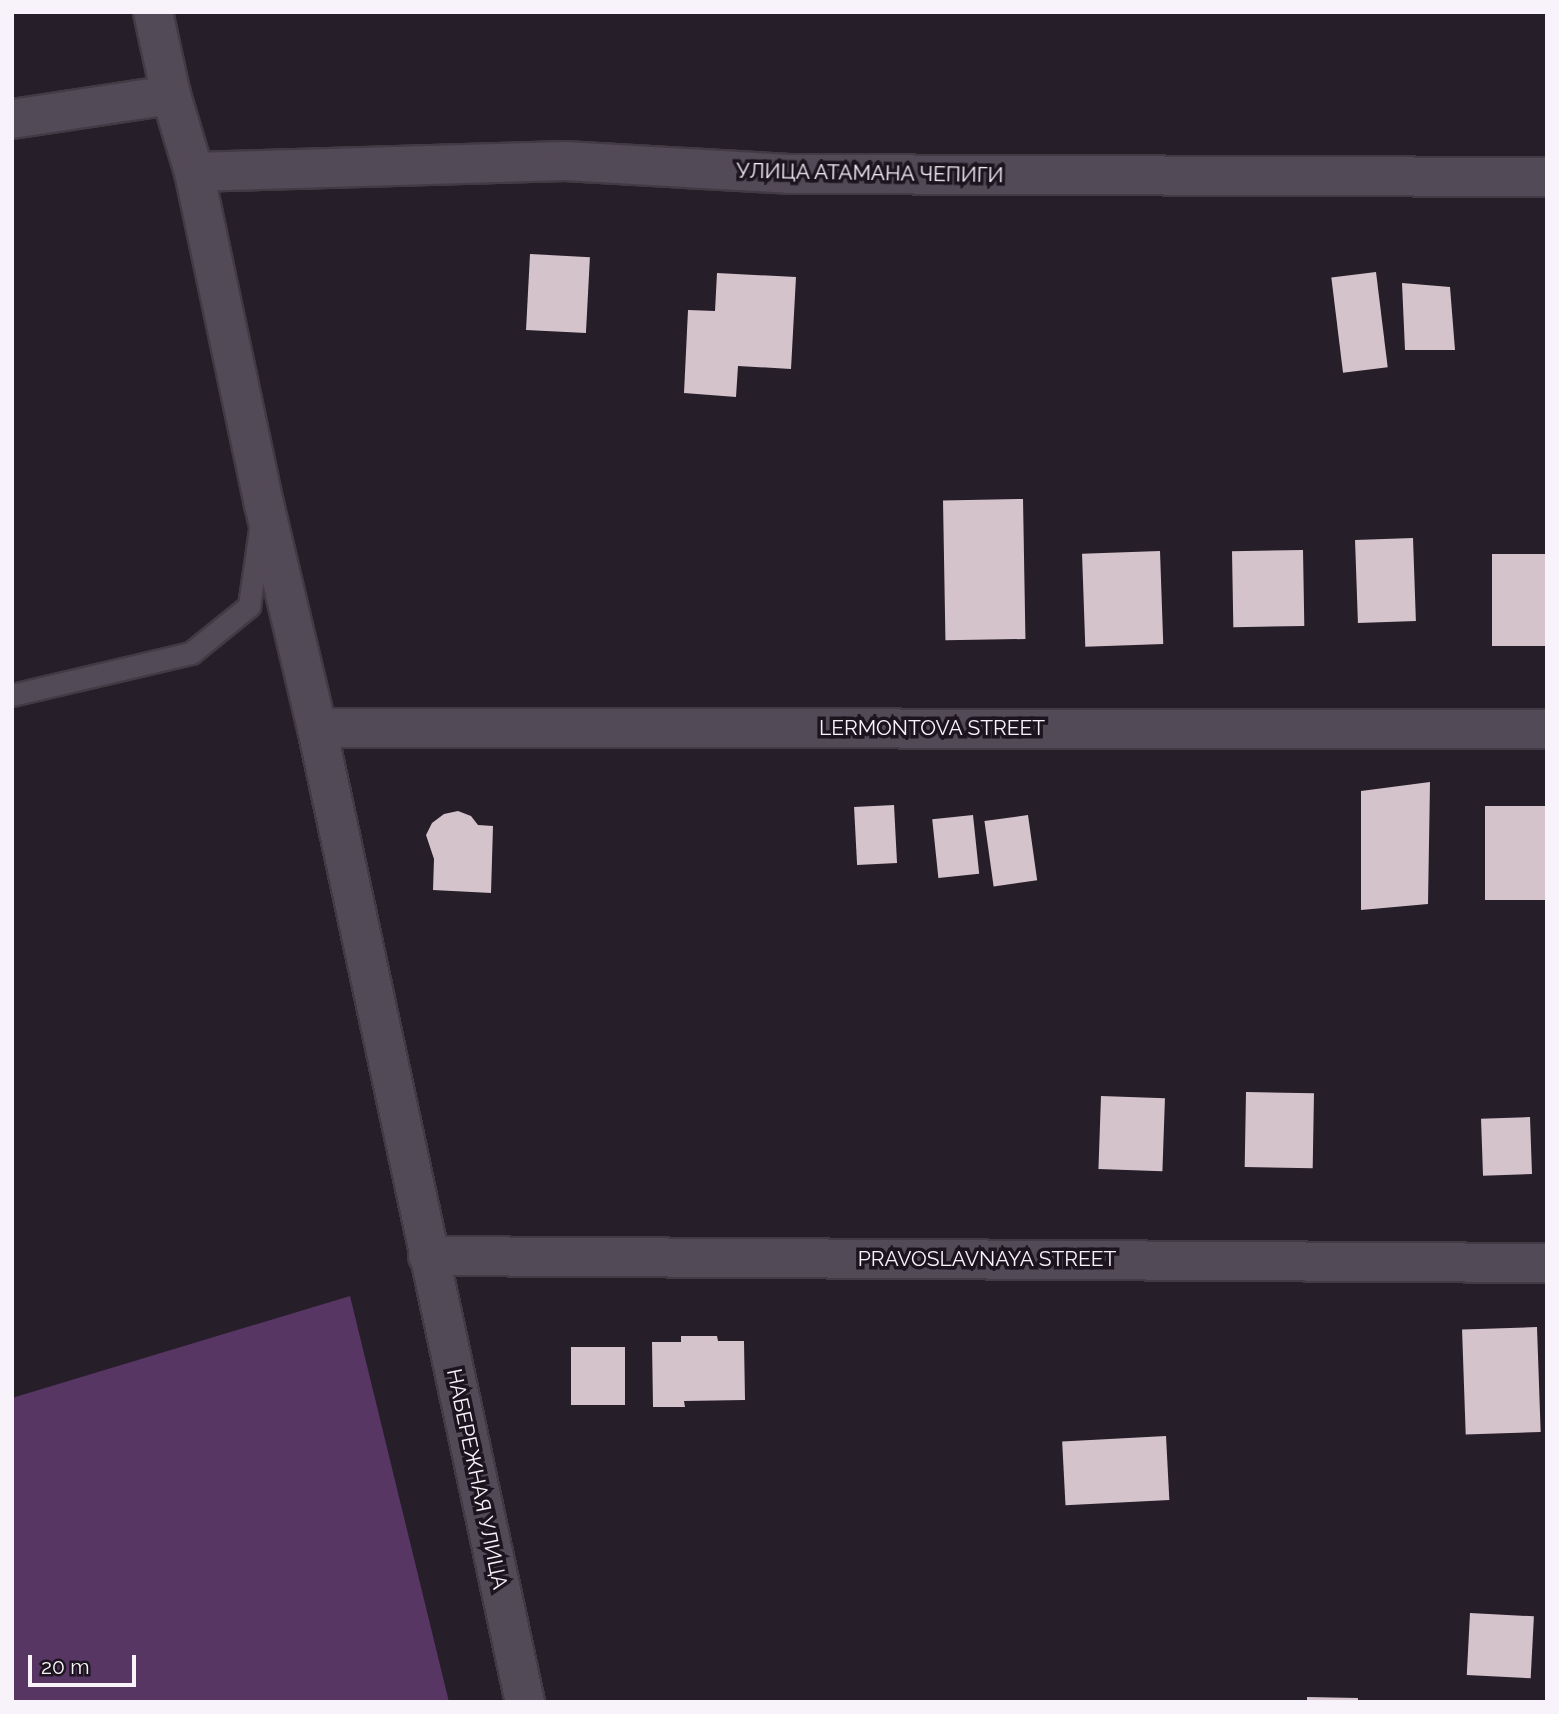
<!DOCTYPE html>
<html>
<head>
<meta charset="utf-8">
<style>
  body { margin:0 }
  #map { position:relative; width:1559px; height:1714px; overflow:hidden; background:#261e29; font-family:Raleway,sans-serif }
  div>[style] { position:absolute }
  .green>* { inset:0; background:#573664 }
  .building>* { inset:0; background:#d5c3cc; transform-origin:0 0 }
  .roads { filter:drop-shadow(2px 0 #423b45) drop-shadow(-2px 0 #423b45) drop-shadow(0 2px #423b45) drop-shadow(0 -2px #423b45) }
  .lane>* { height:21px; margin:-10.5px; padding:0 10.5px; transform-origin:10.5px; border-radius:10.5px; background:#534a57 }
  .street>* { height:38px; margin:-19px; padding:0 19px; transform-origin:19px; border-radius:19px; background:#534a57 }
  span { translate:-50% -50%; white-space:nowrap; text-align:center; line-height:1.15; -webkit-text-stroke:7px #1c151f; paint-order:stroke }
  .street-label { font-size:21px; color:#f8f2fa }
  .frame { position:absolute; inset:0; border:14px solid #f8f2fa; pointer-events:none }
  .scale { position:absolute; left:28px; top:1655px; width:108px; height:32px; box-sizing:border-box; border:4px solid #f8f2fa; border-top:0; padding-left:9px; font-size:21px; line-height:24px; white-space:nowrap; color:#f8f2fa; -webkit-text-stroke:5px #1c151f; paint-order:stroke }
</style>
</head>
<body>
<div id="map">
  <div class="green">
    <i style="clip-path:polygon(350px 1296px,449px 1702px,12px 1702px,12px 1398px)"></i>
  </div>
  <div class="building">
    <i style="left:530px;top:254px;width:60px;height:76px;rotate:3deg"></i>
    <i style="left:1376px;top:272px;width:96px;height:45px;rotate:83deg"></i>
    <i style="clip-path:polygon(717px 273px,796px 277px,791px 369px,738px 366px,736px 397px,684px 393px,688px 310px,715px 311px)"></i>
    <i style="clip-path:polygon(1402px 283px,1450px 287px,1455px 350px,1405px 350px)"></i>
    <i style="left:1023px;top:499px;width:140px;height:80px;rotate:89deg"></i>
    <i style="left:1413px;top:538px;width:83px;height:58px;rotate:88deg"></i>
    <i style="left:1303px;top:550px;width:76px;height:71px;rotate:89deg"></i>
    <i style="left:1160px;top:551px;width:93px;height:78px;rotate:88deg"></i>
    <i style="left:1547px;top:554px;width:92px;height:55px;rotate:90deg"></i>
    <i style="clip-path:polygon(1430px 782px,1428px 904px,1361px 910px,1361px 791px)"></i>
    <i style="left:894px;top:805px;width:58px;height:40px;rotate:87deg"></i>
    <i style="left:1485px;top:806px;width:62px;height:94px"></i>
    <i style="clip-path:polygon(458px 811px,471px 816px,478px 825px,493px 826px,491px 893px,433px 890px,434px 859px,426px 835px,432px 823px,444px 814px)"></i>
    <i style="left:973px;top:815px;width:59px;height:41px;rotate:84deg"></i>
    <i style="left:1028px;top:815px;width:66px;height:44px;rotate:82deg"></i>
    <i style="left:1246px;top:1092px;width:68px;height:75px;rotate:1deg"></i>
    <i style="left:1101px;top:1096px;width:64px;height:73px;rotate:2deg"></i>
    <i style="left:1530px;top:1117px;width:57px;height:49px;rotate:88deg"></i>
    <i style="left:1537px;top:1327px;width:105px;height:75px;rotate:88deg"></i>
    <i style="clip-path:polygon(681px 1336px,717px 1336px,718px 1341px,744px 1341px,745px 1400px,684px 1401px,685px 1407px,653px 1407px,652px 1342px,681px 1342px)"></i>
    <i style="left:625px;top:1347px;width:58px;height:54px;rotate:90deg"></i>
    <i style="left:1166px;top:1436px;width:64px;height:104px;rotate:87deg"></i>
    <i style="left:1470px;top:1613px;width:64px;height:62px;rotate:3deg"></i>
    <i style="clip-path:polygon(1307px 1697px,1358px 1698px,1358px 1702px,1307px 1702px)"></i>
  </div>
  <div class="roads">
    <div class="lane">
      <i style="left:12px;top:695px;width:184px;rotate:-13.2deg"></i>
      <i style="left:191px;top:653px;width:75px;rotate:-39deg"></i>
      <i style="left:249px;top:606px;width:77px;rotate:-81.8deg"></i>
    </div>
    <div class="street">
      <i style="left:153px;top:12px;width:85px;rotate:77.8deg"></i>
      <i style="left:171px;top:95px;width:80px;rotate:73.4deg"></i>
      <i style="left:194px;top:172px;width:339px;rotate:78.1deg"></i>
      <i style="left:264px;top:504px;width:230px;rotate:76.7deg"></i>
      <i style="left:317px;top:728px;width:996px;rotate:77.95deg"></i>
      <i style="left:12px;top:119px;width:161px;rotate:-8.6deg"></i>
      <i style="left:194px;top:172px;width:371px;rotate:-1.7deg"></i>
      <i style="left:565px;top:161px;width:224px;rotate:3.3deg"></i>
      <i style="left:789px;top:174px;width:758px;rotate:0.23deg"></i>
      <i style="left:317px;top:728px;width:1230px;rotate:0.05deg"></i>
      <i style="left:428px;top:1256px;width:1119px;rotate:0.36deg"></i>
    </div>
  </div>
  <div class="street-label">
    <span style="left:870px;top:173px;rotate:1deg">УЛИЦА АТАМАНА ЧЕПИГИ</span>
    <span style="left:932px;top:728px">LERMONTOVA STREET</span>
    <span style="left:987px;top:1259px">PRAVOSLAVNAYA STREET</span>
    <span style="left:477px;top:1479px;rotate:78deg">НАБЕРЕЖНАЯ УЛИЦА</span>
  </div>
  <div class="frame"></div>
  <div class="scale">20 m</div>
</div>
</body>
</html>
